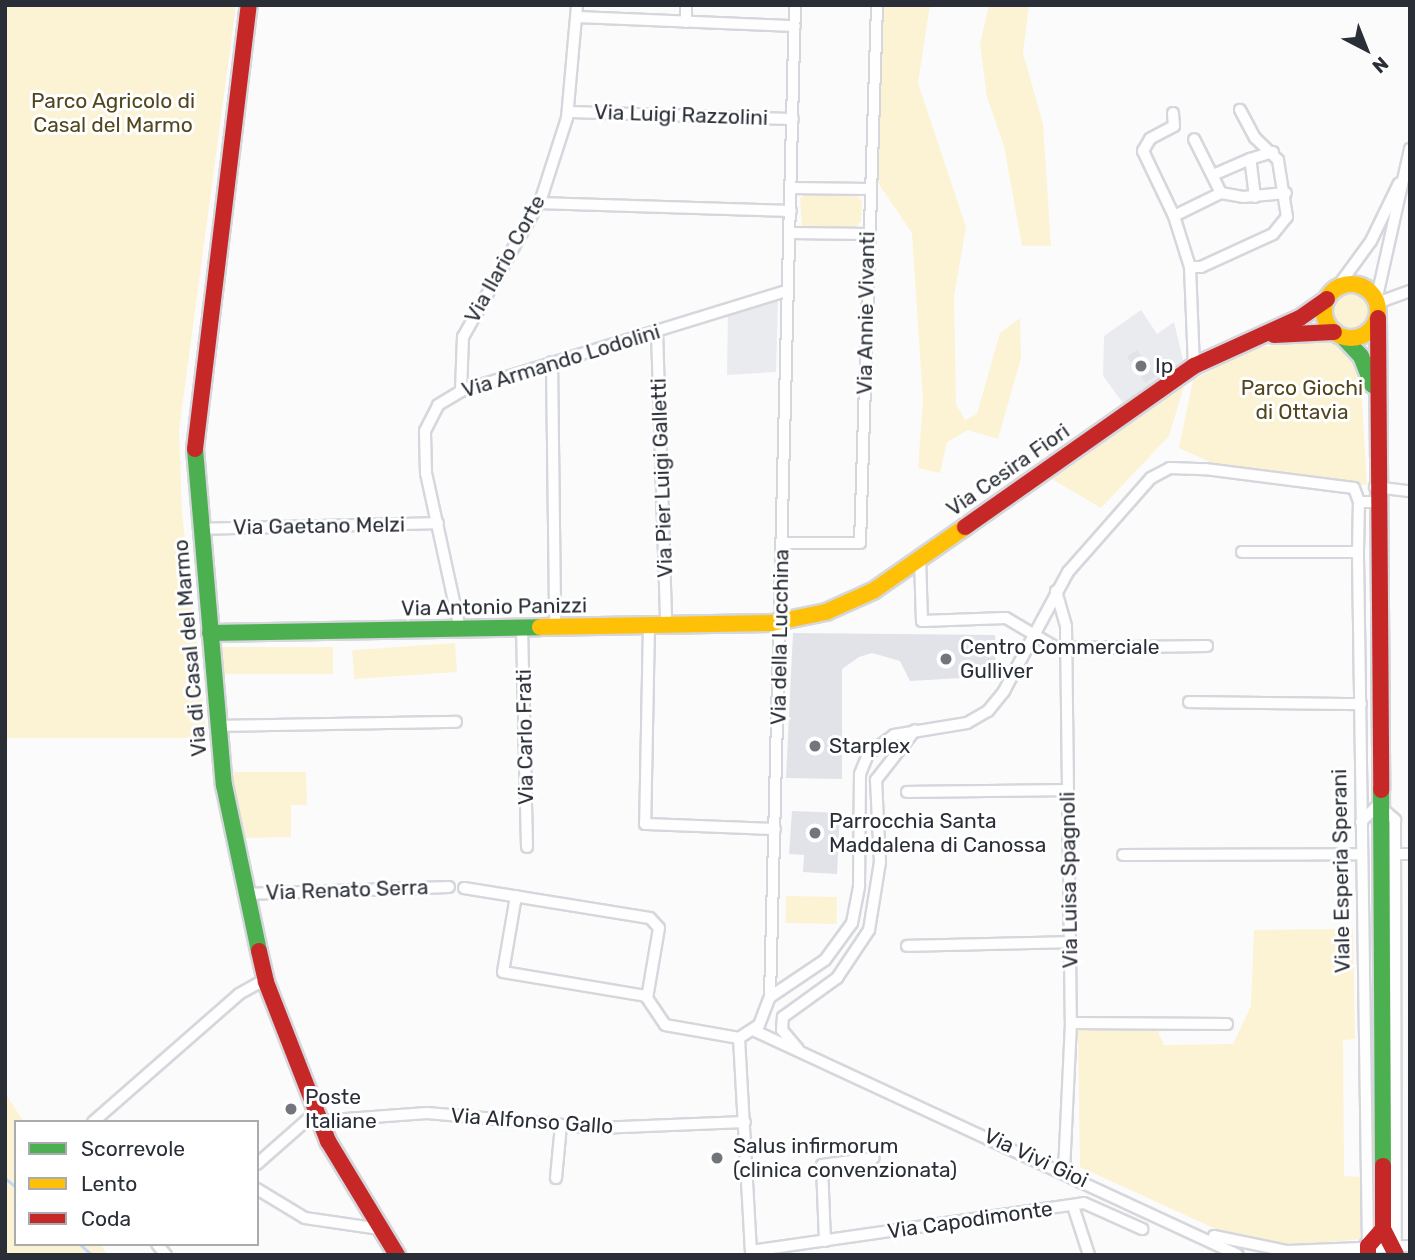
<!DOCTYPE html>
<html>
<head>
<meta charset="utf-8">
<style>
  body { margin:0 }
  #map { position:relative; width:1415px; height:1260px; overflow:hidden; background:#fbfbfb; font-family:Rubik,sans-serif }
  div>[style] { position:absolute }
  .built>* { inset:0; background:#e9ebee }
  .green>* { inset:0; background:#fbf3d4; transform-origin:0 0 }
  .round { border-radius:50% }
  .stream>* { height:2.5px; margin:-1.25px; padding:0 1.25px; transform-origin:1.25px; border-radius:1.25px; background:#c2d7f8 }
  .building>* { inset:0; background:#e1e3e9; transform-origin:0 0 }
  .roads { filter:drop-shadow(2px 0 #d5d7dc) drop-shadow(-2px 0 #d5d7dc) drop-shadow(0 2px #d5d7dc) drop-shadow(0 -2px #d5d7dc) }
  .street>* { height:10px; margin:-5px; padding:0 5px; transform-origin:5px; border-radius:5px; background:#fefefe }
  .fast>* { height:16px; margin:-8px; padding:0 8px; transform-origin:8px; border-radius:8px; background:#4caf50 }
  .slow>* { height:16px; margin:-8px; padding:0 8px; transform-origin:8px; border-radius:8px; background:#ffc107 }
  .slow>.ring { margin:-8px; padding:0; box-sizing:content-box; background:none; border:16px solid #ffc107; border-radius:50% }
  .jam>* { height:16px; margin:-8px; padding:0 8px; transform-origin:8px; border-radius:8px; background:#c62828 }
  .dots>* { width:19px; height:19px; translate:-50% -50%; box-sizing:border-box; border:4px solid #fff; border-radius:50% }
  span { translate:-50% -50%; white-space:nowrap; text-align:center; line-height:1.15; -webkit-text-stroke:6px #fff; paint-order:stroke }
  .park-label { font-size:21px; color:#51461c }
  .street-label { font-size:21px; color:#292e37 }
  .poi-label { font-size:21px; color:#292e37 }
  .left { translate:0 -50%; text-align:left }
  .frame { position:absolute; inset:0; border:7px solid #292e37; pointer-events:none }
  .legend { position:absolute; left:14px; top:1120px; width:245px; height:126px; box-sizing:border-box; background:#fff; border:2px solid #a9abaf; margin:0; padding:9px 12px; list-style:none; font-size:21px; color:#292e37 }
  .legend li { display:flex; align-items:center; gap:14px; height:35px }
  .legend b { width:35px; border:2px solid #a9abaf }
  .north { position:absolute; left:1331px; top:14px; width:70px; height:70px; -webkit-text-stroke:5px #fff; paint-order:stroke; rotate:138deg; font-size:19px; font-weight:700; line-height:28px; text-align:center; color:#292e37 }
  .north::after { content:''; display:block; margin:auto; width:24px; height:32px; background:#292e37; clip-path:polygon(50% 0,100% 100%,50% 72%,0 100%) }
</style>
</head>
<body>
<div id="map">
  <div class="built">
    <i style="clip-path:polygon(778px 300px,776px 372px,727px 375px,728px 313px)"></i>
    <i style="clip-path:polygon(1141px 310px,1157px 334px,1174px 322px,1183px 360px,1123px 403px,1103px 376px,1104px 336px)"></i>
  </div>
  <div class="green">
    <i style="clip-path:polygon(5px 5px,236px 5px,179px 430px,182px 513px,207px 738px,5px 738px)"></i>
    <i style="clip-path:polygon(880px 5px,930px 5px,918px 83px,966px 227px,954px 296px,956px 404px,965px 420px,977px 414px,1000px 333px,1020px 318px,1021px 358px,998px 439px,968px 430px,947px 442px,940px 473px,918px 468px,923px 401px,912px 233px,878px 183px)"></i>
    <i style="clip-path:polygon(989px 5px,1029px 5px,1023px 53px,1043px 124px,1051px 246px,1022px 246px,1004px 146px,987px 97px,980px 44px)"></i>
    <i style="clip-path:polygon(807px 192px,856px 194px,862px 202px,861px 221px,854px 229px,802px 227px,800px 199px)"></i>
    <i class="round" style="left:1330px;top:290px;width:42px;height:42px"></i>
    <i style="clip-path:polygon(1318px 338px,1338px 342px,1360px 369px,1367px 485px,1212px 463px,1179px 448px,1193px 380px,1250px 349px)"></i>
    <i style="clip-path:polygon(1184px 386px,1169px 436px,1101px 508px,1052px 479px)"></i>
    <i style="left:455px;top:643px;width:29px;height:103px;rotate:86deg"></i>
    <i style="left:333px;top:647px;width:27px;height:112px;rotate:90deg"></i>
    <i style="clip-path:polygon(229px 772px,306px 772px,307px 805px,291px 805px,291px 837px,240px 838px)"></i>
    <i style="left:786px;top:896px;width:51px;height:27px;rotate:1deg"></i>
    <i style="clip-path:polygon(1353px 929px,1355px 1039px,1343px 1040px,1344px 1176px,1360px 1177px,1360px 1239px,1286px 1246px,1231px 1236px,1080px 1167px,1078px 1028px,1157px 1029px,1164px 1045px,1233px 1044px,1251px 1006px,1254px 930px)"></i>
    <i style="clip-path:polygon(5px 1093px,24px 1122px,16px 1122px,16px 1244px,101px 1244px,107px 1255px,5px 1255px)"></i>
  </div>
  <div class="stream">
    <i style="left:5px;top:1178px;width:14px;rotate:39deg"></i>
    <i style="left:80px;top:1244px;width:16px;rotate:43deg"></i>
  </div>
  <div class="building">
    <i style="left:1137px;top:350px;width:32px;height:12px;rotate:55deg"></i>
    <i style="clip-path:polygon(793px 633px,995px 635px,996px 676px,910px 681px,900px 661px,872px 653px,859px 657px,842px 669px,842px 779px,786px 778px)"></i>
    <i style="clip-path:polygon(792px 811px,840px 813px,837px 874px,803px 872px,804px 855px,789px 854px)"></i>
  </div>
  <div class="roads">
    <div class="street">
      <i style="left:577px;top:17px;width:218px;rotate:2.4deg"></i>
      <i style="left:686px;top:22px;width:17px;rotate:-90deg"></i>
      <i style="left:568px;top:112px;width:225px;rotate:1.8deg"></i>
      <i style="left:1173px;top:113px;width:13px;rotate:86deg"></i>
      <i style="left:1174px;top:126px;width:27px;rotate:152deg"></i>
      <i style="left:1150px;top:139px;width:14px;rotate:120deg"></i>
      <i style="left:1143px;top:151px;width:72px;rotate:64.5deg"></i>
      <i style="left:1174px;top:216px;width:53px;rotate:72.6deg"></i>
      <i style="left:1190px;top:267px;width:99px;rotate:87.7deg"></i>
      <i style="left:1213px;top:175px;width:40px;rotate:-23.4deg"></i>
      <i style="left:791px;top:188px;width:78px;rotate:0.7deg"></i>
      <i style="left:1221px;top:193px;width:22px;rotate:10deg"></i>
      <i style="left:1243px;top:197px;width:43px;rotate:-5.3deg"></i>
      <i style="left:1255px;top:197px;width:38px;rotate:-97deg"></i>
      <i style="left:1250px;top:159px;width:24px;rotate:-17deg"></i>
      <i style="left:538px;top:203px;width:253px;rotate:1.8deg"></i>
      <i style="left:1174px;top:216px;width:52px;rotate:-26.1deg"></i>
      <i style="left:1221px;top:193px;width:60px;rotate:-116.6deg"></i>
      <i style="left:791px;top:233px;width:77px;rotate:0.7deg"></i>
      <i style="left:1190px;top:267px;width:11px"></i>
      <i style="left:1201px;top:267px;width:79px;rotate:-24.6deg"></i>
      <i style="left:1273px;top:234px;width:22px;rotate:-51deg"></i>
      <i style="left:1287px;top:217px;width:58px;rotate:-99deg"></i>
      <i style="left:1278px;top:160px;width:32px;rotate:-136deg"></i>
      <i style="left:1255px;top:138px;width:32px;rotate:-118deg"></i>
      <i style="left:1336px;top:289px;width:59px;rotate:-53.9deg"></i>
      <i style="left:1371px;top:241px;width:64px;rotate:-64.2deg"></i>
      <i style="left:1376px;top:301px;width:156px;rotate:-77.4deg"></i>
      <i style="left:1377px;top:303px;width:35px;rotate:-20deg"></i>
      <i style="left:657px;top:331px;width:293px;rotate:88.2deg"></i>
      <i style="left:552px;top:362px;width:264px;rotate:89.3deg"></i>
      <i style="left:461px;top:391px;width:54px;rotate:-87.9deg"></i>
      <i style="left:463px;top:337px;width:159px;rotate:-60.5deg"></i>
      <i style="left:541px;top:199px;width:85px;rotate:-72.2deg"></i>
      <i style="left:567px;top:118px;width:113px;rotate:-84.9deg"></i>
      <i style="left:1375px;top:487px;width:35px;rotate:7deg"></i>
      <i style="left:200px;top:529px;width:238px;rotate:-1.4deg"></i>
      <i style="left:782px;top:543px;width:78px"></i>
      <i style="left:860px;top:543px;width:538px;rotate:-88.19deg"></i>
      <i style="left:1242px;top:552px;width:116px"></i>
      <i style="left:920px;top:558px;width:63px;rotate:88.2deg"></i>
      <i style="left:922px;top:621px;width:84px;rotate:-2deg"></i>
      <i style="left:1006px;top:618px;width:59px;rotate:30.5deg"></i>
      <i style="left:1057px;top:648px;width:150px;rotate:-0.8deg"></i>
      <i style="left:1056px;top:591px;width:36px;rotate:74deg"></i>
      <i style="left:1066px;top:626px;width:397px;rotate:89.3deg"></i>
      <i style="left:1071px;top:1023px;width:148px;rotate:92.7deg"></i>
      <i style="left:649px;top:624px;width:200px;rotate:91.1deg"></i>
      <i style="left:645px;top:824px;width:130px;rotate:2.2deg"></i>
      <i style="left:522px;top:627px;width:220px;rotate:88.7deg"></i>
      <i style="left:460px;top:629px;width:160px;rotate:-102.3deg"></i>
      <i style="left:426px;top:473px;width:42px;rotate:-91.4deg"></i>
      <i style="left:425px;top:431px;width:29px;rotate:-63deg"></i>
      <i style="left:438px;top:405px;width:27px;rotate:-31deg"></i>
      <i style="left:461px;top:391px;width:341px;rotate:-17.1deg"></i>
      <i style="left:1189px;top:702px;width:172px;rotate:0.7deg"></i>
      <i style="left:219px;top:726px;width:237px;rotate:-1deg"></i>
      <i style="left:907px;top:792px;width:161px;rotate:-0.7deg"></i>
      <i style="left:1361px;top:822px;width:24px;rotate:-45deg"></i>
      <i style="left:1378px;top:805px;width:23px;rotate:41deg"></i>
      <i style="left:1395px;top:820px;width:427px;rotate:89.9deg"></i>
      <i style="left:1396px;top:854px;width:14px"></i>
      <i style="left:1123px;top:855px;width:239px;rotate:-0.2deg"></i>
      <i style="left:464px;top:888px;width:188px;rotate:9.2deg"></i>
      <i style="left:650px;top:918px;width:13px;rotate:48deg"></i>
      <i style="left:659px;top:928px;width:71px;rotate:99.7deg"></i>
      <i style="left:647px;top:998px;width:32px;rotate:56deg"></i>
      <i style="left:665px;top:1025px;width:75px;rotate:10deg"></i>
      <i style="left:739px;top:1038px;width:24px;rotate:-33deg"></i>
      <i style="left:759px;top:1025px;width:30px;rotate:-69deg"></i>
      <i style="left:770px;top:997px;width:992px;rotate:-88.56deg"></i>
      <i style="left:245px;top:894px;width:204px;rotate:-2deg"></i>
      <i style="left:516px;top:896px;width:77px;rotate:99.7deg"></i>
      <i style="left:503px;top:972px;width:146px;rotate:9.5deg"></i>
      <i style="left:907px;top:946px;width:163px;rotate:-1.4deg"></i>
      <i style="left:770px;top:997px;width:66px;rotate:-33.9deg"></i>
      <i style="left:825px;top:960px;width:46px;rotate:-53.9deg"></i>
      <i style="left:852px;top:923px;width:38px;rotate:-79deg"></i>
      <i style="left:859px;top:886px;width:112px;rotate:-89.5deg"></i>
      <i style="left:860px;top:774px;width:22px;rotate:-68deg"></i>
      <i style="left:868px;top:754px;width:32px;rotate:-36deg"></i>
      <i style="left:894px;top:735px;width:74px;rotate:-9.3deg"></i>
      <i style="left:967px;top:723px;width:24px;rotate:-30deg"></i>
      <i style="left:988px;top:711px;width:26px;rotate:-51deg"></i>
      <i style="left:1004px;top:691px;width:135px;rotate:-61.7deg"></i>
      <i style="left:1068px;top:572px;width:125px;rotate:-48.6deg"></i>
      <i style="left:1151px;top:478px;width:21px;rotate:-28deg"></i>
      <i style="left:1170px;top:468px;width:35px;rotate:2deg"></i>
      <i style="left:1205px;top:469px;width:150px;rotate:7.3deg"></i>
      <i style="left:1354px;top:488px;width:15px;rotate:70deg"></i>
      <i style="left:1071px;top:1023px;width:156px;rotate:0.4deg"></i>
      <i style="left:755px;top:1031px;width:532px;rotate:24.88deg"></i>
      <i style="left:739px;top:1038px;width:217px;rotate:86.8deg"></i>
      <i style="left:798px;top:1049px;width:25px;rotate:-130deg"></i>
      <i style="left:782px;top:1030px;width:13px;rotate:-86deg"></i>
      <i style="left:783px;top:1017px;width:67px;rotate:-35.8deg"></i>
      <i style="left:837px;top:978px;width:58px;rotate:-56.3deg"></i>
      <i style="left:869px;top:930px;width:69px;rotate:-80.8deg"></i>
      <i style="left:880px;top:862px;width:82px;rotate:-92.8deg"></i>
      <i style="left:876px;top:780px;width:63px;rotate:-52deg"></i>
      <i style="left:319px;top:1121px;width:108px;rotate:-4.2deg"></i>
      <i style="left:427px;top:1113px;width:171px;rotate:5deg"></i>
      <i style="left:597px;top:1128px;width:148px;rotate:-2.3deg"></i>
      <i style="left:93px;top:1122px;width:194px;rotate:-41.2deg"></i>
      <i style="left:239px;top:994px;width:31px;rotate:-29deg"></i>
      <i style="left:257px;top:1164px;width:79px;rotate:-41.4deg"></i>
      <i style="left:556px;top:1178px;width:53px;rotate:-84.6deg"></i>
      <i style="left:257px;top:1189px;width:56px;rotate:31.1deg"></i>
      <i style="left:305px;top:1218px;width:76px;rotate:8.3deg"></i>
      <i style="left:1073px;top:1206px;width:52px;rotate:71.9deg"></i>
      <i style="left:1214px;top:1236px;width:75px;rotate:11.6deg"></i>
      <i style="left:1287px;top:1251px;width:123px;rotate:-2.3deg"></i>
      <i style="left:825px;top:1241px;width:76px;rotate:-92.3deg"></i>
      <i style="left:822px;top:1165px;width:52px;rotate:-7.7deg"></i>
      <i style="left:157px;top:1244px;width:14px;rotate:51deg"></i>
      <i style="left:1368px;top:1246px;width:694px;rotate:-90.83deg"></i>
      <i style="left:1358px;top:552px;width:50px;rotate:-88.9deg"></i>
      <i style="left:1359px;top:502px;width:16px"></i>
      <i style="left:751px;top:1251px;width:336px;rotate:-8.2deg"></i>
      <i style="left:1084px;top:1203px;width:64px;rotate:24.1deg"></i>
    </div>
    <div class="fast">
      <i style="left:1344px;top:338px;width:25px;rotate:47deg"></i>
      <i style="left:1361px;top:356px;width:31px;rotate:69deg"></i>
      <i style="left:195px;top:449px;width:337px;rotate:85.1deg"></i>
      <i style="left:224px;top:785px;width:170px;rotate:78.1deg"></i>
      <i style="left:210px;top:633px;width:330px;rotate:-1deg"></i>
      <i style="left:1381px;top:790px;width:376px;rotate:89.7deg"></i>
    </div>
    <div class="slow">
      <i class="ring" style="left:1324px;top:284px;width:38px;height:38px"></i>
      <i style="left:540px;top:627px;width:232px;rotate:-1deg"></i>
      <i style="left:772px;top:623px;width:55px;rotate:-11.5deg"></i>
      <i style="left:826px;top:612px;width:51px;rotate:-24.1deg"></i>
      <i style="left:873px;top:591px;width:112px;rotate:-34.8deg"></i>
    </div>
    <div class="jam">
      <i style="left:1378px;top:318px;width:472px;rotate:89.6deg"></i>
      <i style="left:1274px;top:335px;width:60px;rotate:-2.9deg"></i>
      <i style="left:195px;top:449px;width:447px;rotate:-83.1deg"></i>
      <i style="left:965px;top:527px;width:280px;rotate:-35.1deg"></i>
      <i style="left:1194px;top:366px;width:116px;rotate:-24.4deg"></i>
      <i style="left:1300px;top:318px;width:33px;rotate:-35deg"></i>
      <i style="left:259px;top:951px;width:32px;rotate:77deg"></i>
      <i style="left:266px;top:982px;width:171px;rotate:68.7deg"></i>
      <i style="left:328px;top:1141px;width:133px;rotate:58.8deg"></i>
      <i style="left:1383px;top:1166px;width:63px;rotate:90deg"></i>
      <i style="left:1383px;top:1229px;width:29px;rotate:63deg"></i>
      <i style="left:1368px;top:1255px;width:9px;rotate:-90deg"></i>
      <i style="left:1368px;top:1246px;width:23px;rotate:-49deg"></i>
    </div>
  </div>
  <div class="dots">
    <i style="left:1141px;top:366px;background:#72767c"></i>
    <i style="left:946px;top:659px;background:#72767c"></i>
    <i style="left:815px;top:746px;background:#72767c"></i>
    <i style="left:815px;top:833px;background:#72767c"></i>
    <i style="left:291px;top:1109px;background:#72767c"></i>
    <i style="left:717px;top:1158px;background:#72767c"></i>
  </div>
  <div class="park-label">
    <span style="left:113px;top:113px">Parco Agricolo di<br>Casal del Marmo</span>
    <span style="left:1302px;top:400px">Parco Giochi<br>di Ottavia</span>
  </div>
  <div class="street-label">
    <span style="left:681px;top:115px;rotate:2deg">Via Luigi Razzolini</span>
    <span style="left:505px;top:259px;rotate:-61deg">Via Ilario Corte</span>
    <span style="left:866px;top:313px;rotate:-89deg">Via Annie Vivanti</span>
    <span style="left:561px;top:361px;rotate:-17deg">Via Armando Lodolini</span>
    <span style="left:1008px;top:470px;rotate:-35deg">Via Cesira Fiori</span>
    <span style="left:662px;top:478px;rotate:-92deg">Via Pier Luigi Galletti</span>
    <span style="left:319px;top:526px;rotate:-1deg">Via Gaetano Melzi</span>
    <span style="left:494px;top:607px;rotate:-1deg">Via Antonio Panizzi</span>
    <span style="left:780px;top:637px;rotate:-89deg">Via della Lucchina</span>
    <span style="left:190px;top:648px;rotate:-95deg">Via di Casal del Marmo</span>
    <span style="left:525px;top:737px;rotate:-91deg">Via Carlo Frati</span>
    <span style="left:1341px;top:871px;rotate:-91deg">Viale Esperia Sperani</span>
    <span style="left:1069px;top:880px;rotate:-91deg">Via Luisa Spagnoli</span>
    <span style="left:347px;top:890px;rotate:-2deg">Via Renato Serra</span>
    <span style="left:532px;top:1121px;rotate:4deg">Via Alfonso Gallo</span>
    <span style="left:1036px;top:1158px;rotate:25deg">Via Vivi Gioi</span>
    <span style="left:970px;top:1220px;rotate:-8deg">Via Capodimonte</span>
  </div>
  <div class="poi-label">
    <span class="left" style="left:1155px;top:366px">Ip</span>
    <span class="left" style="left:960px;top:659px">Centro Commerciale<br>Gulliver</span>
    <span class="left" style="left:829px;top:746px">Starplex</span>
    <span class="left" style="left:829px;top:833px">Parrocchia Santa<br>Maddalena di Canossa</span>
    <span class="left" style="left:305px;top:1109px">Poste<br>Italiane</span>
    <span class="left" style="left:733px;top:1158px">Salus infirmorum<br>(clinica convenzionata)</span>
  </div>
  <div class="frame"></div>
  <ul class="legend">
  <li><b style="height:9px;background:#4caf50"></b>Scorrevole</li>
  <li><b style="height:9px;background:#ffc107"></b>Lento</li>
  <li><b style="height:9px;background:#c62828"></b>Coda</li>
  </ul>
  <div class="north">N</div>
</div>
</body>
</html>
